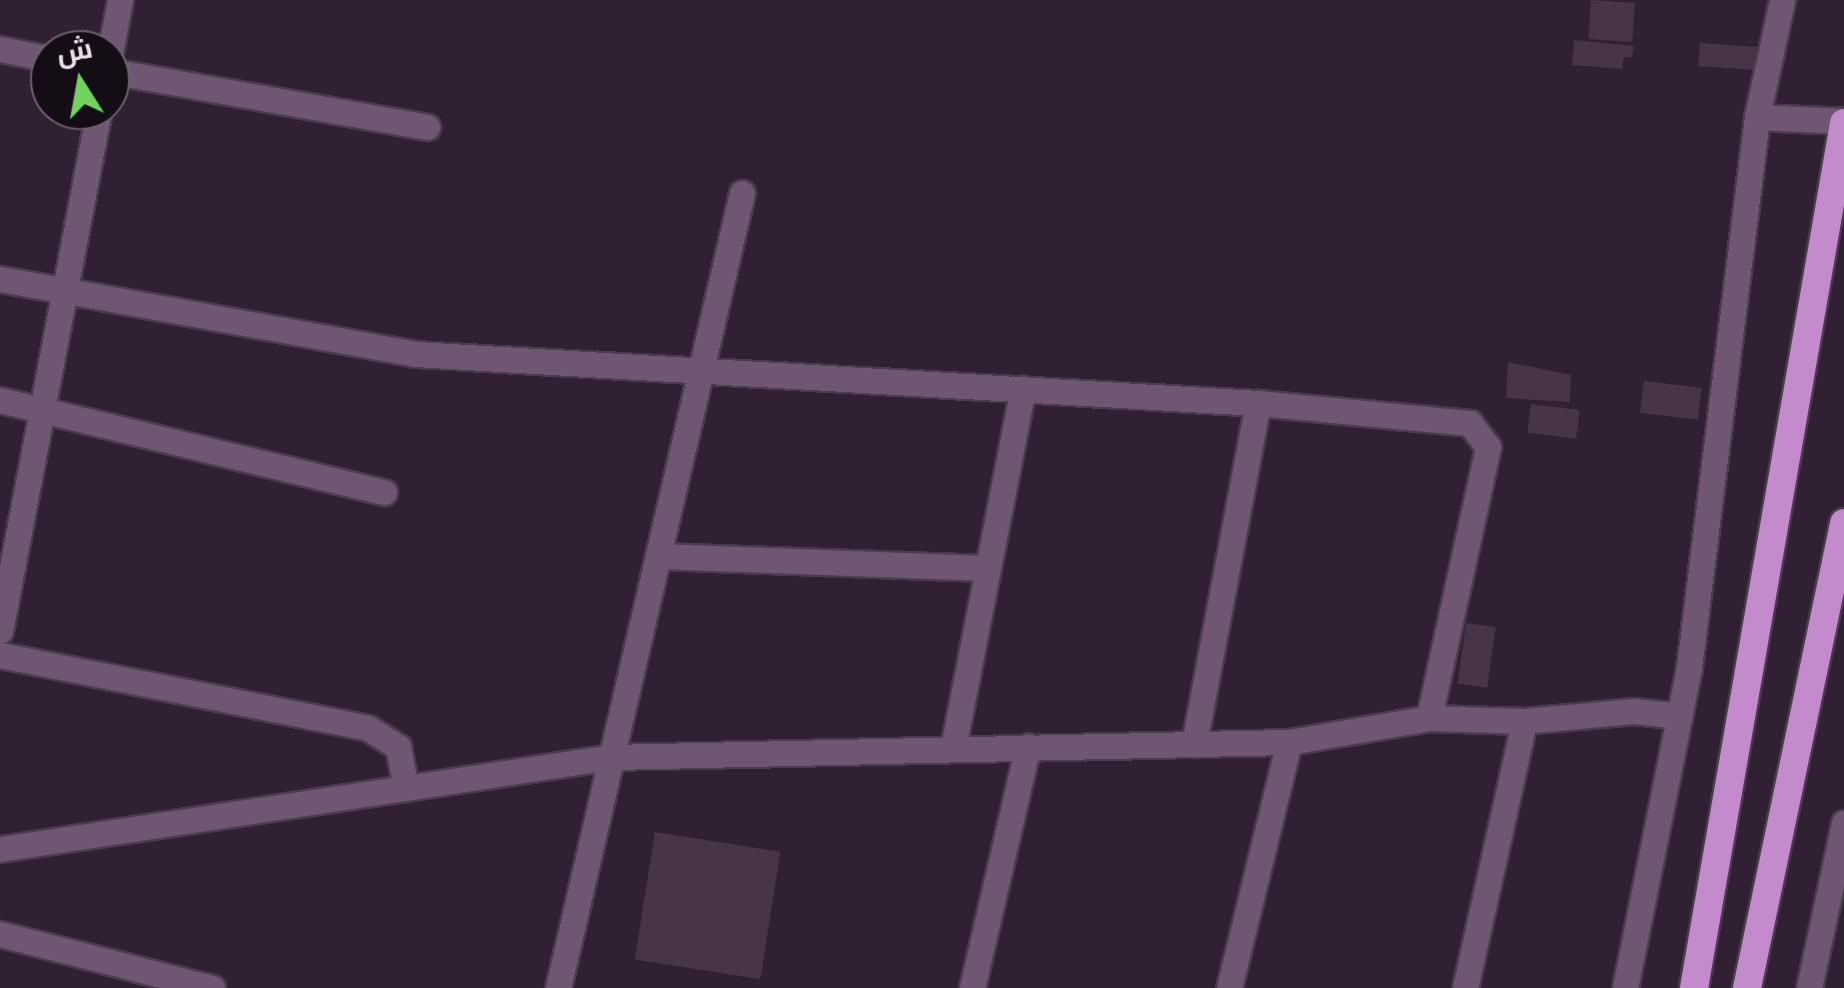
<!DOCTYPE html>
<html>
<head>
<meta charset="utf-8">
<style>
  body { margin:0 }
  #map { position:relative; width:1844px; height:988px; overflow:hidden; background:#312034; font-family:"Alegreya Sans",Cairo,sans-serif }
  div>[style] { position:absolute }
  .building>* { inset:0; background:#473449; transform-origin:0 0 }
  .roads { filter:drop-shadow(2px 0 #4b3b4e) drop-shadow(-2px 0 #4b3b4e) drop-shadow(0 2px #4b3b4e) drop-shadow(0 -2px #4b3b4e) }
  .minor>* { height:25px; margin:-12.5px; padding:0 12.5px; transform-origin:12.5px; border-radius:12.5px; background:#6f5672 }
  .trunk>* { height:28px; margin:-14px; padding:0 14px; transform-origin:14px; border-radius:14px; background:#c48bcc }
  span { translate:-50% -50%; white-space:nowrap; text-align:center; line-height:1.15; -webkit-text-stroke:10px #150d16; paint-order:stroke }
  .north { position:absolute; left:30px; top:30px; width:100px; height:100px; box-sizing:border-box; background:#150d16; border:2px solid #6b616c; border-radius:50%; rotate:349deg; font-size:28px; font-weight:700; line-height:40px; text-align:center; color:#ebdfec }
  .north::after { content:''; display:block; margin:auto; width:35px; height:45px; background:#71d35e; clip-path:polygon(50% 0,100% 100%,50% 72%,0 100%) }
</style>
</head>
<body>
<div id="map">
  <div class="building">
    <i style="left:1591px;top:0;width:44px;height:39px;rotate:4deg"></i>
    <i style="clip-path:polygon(1574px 40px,1634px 46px,1632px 57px,1624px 57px,1622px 69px,1572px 65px)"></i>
    <i style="left:1700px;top:43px;width:60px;height:23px;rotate:4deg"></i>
    <i style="clip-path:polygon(1508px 362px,1571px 375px,1570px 402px,1506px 398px)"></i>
    <i style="left:1644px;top:381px;width:58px;height:32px;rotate:7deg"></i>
    <i style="left:1531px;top:404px;width:49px;height:29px;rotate:7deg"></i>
    <i style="left:1466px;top:623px;width:30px;height:61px;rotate:8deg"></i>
    <i style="left:655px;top:832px;width:127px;height:129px;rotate:9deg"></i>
  </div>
  <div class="roads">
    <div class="minor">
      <i style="left:0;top:49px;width:51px;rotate:11.3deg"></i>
      <i style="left:110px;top:53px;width:54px;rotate:-79.3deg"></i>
      <i style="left:110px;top:71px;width:322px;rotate:10deg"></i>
      <i style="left:1757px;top:117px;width:87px;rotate:2.6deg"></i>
      <i style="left:0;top:279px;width:422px;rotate:10.2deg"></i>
      <i style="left:415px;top:354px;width:844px;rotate:3.33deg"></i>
      <i style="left:1258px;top:403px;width:213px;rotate:5.4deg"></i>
      <i style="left:1470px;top:423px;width:30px;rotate:53deg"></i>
      <i style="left:1488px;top:447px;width:277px;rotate:102.3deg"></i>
      <i style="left:0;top:400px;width:395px;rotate:13.5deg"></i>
      <i style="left:658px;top:556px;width:330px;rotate:2.1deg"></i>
      <i style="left:0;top:631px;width:530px;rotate:-79.24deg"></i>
      <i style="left:0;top:655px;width:375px;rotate:11.2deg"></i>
      <i style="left:368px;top:728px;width:36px;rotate:32deg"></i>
      <i style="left:398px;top:747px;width:42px;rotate:79deg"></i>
      <i style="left:1194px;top:744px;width:347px;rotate:-79.4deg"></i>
      <i style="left:953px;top:748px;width:366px;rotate:-79deg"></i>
      <i style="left:0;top:849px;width:618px;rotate:-8.56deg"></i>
      <i style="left:611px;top:757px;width:678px;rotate:-1.27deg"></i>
      <i style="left:1289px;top:742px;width:142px;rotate:-9.7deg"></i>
      <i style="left:1429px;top:718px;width:95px;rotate:1.8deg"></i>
      <i style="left:1524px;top:721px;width:110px;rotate:-5.2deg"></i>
      <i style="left:1634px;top:711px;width:46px;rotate:6.2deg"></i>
      <i style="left:0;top:934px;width:219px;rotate:14.3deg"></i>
      <i style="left:558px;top:988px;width:816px;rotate:-76.97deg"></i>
      <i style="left:972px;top:988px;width:248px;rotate:-77deg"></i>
      <i style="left:1229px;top:988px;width:253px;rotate:-76.3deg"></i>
      <i style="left:1465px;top:988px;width:273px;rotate:-77.5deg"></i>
      <i style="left:1625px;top:988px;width:326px;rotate:-78.7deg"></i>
      <i style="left:1689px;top:668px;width:555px;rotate:-82.96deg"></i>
      <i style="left:1757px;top:117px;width:120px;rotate:-77.9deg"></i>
      <i style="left:1809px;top:988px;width:169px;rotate:-78deg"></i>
    </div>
    <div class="trunk">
      <i style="left:1694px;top:988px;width:878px;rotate:-80.16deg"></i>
      <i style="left:1747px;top:988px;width:475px;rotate:-78.2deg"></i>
    </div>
  </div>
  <div class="north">ش</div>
</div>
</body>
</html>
